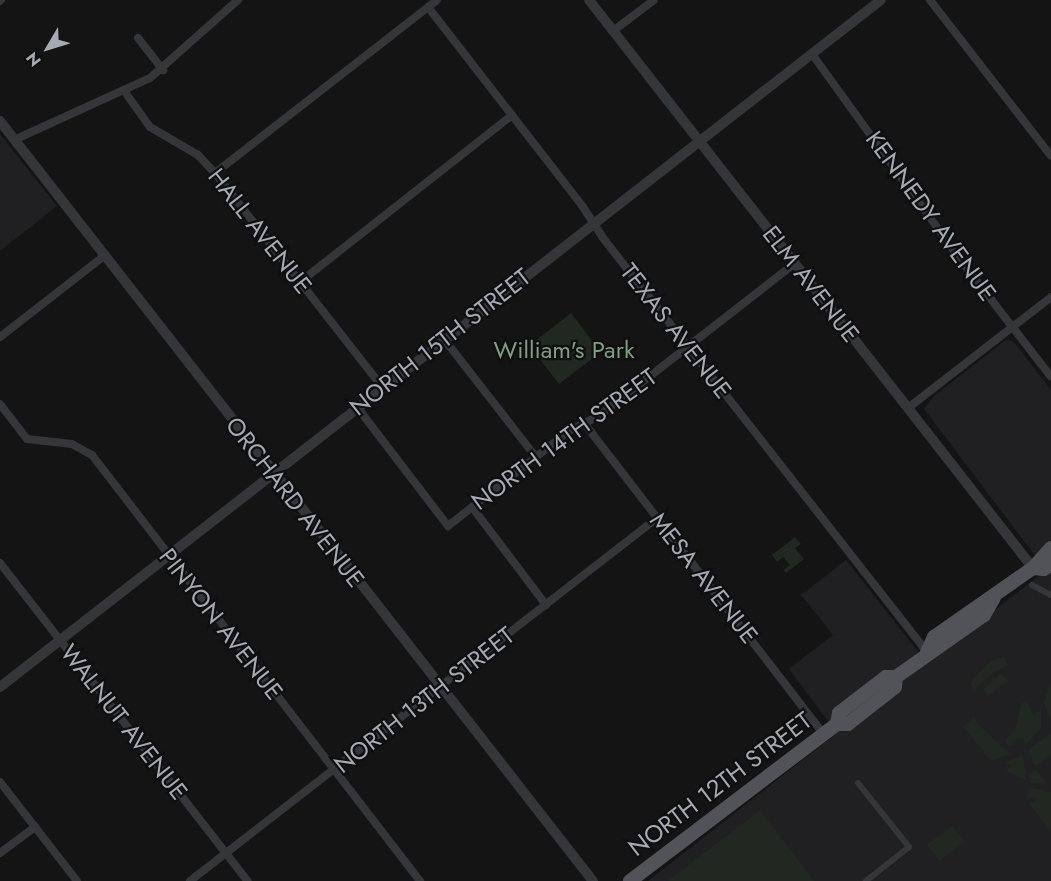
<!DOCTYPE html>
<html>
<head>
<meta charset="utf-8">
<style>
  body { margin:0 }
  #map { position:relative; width:1051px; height:881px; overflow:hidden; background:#141415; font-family:Jost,sans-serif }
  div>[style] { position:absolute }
  .built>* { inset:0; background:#202022 }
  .green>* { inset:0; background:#202821; transform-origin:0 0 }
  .pedestrian>* { height:6px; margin:-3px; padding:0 3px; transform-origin:3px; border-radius:3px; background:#35363a }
  .minor>* { height:8px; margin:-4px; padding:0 4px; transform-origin:4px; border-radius:4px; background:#35363a }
  .tertiary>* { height:10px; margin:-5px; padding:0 5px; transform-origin:5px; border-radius:5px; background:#35363a }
  .primary>* { height:14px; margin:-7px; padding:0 7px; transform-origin:7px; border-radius:7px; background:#515359 }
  span { translate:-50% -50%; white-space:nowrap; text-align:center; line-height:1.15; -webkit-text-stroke:4.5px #0f0f10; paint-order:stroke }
  .street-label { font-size:24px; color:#a6aab4 }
  .park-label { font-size:24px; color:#7f9e81 }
  .north { position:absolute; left:18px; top:18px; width:60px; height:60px; -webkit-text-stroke:4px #0f0f10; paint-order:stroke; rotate:232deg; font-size:16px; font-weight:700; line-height:24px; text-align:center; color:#a6aab4 }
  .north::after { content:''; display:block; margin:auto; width:21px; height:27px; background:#a6aab4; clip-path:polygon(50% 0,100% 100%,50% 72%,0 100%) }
</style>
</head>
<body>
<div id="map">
  <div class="built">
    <i style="clip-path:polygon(0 134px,57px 206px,0 251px)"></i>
    <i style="clip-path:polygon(1006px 340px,1013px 341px,1051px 390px,1051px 881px,648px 881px,837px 733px,789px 669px,833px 635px,801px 595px,846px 560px,927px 663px,1046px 570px,924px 409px,934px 396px)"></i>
  </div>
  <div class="green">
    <i style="clip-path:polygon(571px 313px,601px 352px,559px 384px,532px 349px,534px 342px)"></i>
    <i style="clip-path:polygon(795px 537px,801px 544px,795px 548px,804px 559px,786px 573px,784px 570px,790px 565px,783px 557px,777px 562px,772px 555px)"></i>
    <i style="clip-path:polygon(1003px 657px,1008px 665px,992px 673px,974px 690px,970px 683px,974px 678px,992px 660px)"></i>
    <i style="clip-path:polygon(1001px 673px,1008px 681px,988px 696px,983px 689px)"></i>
    <i style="clip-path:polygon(1051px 683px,1051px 721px,1044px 702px)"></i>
    <i style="clip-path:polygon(1027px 701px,1033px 715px,1041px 710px,1041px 727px,1025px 746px,1024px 739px,1017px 738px,1010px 746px,1005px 742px,1016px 727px,1021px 704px)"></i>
    <i style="clip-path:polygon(974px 718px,981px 727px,1010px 754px,991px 761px,963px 726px)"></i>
    <i style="clip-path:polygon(1051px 733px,1051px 755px,1036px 766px,1028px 750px)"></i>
    <i style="clip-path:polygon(1023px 755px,1026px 779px,1025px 780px,1006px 771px,1011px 767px,1006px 762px)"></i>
    <i style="clip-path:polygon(1036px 769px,1046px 783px,1045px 784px,1031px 783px,1029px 775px)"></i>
    <i style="clip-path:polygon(1030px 788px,1051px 792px,1051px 832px,1029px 804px,1036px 800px,1034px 796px,1026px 800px)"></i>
    <i style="clip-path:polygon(760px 810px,814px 881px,668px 881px)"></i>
    <i style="left:952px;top:826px;width:20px;height:31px;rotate:53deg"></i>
  </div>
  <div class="pedestrian">
    <i style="left:1032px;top:585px;width:21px;rotate:28deg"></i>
    <i style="left:858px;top:783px;width:82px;rotate:51.4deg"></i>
    <i style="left:909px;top:847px;width:55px;rotate:141.7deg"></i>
  </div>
  <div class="minor">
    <i style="left:930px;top:0;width:197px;rotate:52.2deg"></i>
    <i style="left:0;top:1px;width:1px;rotate:-45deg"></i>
    <i style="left:428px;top:7px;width:253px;rotate:52.2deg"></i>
    <i style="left:583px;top:207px;width:37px;rotate:57deg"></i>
    <i style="left:603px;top:238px;width:526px;rotate:51.95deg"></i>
    <i style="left:613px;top:31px;width:51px;rotate:-37.1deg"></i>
    <i style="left:138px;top:38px;width:41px;rotate:52deg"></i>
    <i style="left:812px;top:54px;width:246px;rotate:54.2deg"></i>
    <i style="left:956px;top:254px;width:155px;rotate:52.3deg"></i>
    <i style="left:125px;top:92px;width:43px;rotate:54.5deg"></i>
    <i style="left:150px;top:127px;width:56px;rotate:30.3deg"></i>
    <i style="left:198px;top:155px;width:25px;rotate:47deg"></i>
    <i style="left:215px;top:173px;width:271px;rotate:52deg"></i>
    <i style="left:14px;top:140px;width:149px;rotate:-24.5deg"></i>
    <i style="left:150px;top:78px;width:118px;rotate:-41.6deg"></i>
    <i style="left:215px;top:173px;width:281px;rotate:-37.9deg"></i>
    <i style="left:300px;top:282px;width:270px;rotate:-38.2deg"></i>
    <i style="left:0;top:337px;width:132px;rotate:-37.9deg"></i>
    <i style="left:444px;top:339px;width:150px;rotate:52.1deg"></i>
    <i style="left:0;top:404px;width:44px;rotate:52.4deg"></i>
    <i style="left:27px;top:439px;width:45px;rotate:6.3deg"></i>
    <i style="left:72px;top:444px;width:23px;rotate:29deg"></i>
    <i style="left:92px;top:455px;width:538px;rotate:52.41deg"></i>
    <i style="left:357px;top:407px;width:150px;rotate:52.6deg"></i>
    <i style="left:448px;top:526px;width:154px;rotate:-38.1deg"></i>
    <i style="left:569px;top:431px;width:35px;rotate:-27deg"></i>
    <i style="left:600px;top:415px;width:246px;rotate:-37.9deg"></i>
    <i style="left:908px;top:408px;width:181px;rotate:-37.8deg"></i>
    <i style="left:584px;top:423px;width:391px;rotate:52.4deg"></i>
    <i style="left:472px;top:507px;width:123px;rotate:52.9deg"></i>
    <i style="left:0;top:563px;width:403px;rotate:52.1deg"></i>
    <i style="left:0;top:782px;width:125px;rotate:52.1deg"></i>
    <i style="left:0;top:853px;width:44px;rotate:-36.6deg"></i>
    <i style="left:190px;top:881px;width:591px;rotate:-37.86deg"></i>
  </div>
  <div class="tertiary">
    <i style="left:589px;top:0;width:721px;rotate:51.99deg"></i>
    <i style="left:0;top:121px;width:964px;rotate:52.04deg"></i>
    <i style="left:0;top:687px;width:1117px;rotate:-37.95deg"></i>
  </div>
  <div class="primary">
    <i style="left:1051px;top:548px;width:27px;rotate:132deg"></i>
    <i style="left:1033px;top:568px;width:11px;rotate:5deg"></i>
    <i style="left:1044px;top:569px;width:9px;rotate:-36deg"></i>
    <i style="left:927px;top:652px;width:17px;rotate:-65deg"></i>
    <i style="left:934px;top:637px;width:121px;rotate:-34.9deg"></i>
    <i style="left:896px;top:677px;width:10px;rotate:96deg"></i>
    <i style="left:895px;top:687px;width:60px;rotate:141.8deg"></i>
    <i style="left:848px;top:724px;width:11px;rotate:180deg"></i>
    <i style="left:837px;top:724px;width:11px;rotate:-80deg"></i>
    <i style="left:839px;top:713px;width:59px;rotate:-37.5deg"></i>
    <i style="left:886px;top:677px;width:10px"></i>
    <i style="left:896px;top:677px;width:108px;rotate:-35.2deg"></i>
    <i style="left:984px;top:615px;width:20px;rotate:-60deg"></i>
    <i style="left:630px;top:881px;width:260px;rotate:-37.2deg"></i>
  </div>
  <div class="street-label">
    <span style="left:931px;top:216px;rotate:54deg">KENNEDY AVENUE</span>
    <span style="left:260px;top:231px;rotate:52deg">HALL AVENUE</span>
    <span style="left:811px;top:284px;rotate:52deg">ELM AVENUE</span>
    <span style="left:676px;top:331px;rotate:52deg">TEXAS AVENUE</span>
    <span style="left:440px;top:342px;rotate:-38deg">NORTH 15TH STREET</span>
    <span style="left:564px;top:439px;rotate:-36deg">NORTH 14TH STREET</span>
    <span style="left:295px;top:502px;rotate:52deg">ORCHARD AVENUE</span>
    <span style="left:704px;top:578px;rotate:52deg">MESA AVENUE</span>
    <span style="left:221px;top:624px;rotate:52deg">PINYON AVENUE</span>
    <span style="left:424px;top:700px;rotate:-38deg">NORTH 13TH STREET</span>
    <span style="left:124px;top:722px;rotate:52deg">WALNUT AVENUE</span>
    <span style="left:720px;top:784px;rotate:-37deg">NORTH 12TH STREET</span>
  </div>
  <div class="park-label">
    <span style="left:564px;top:350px">William's Park</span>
  </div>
  <div class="north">N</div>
</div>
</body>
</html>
